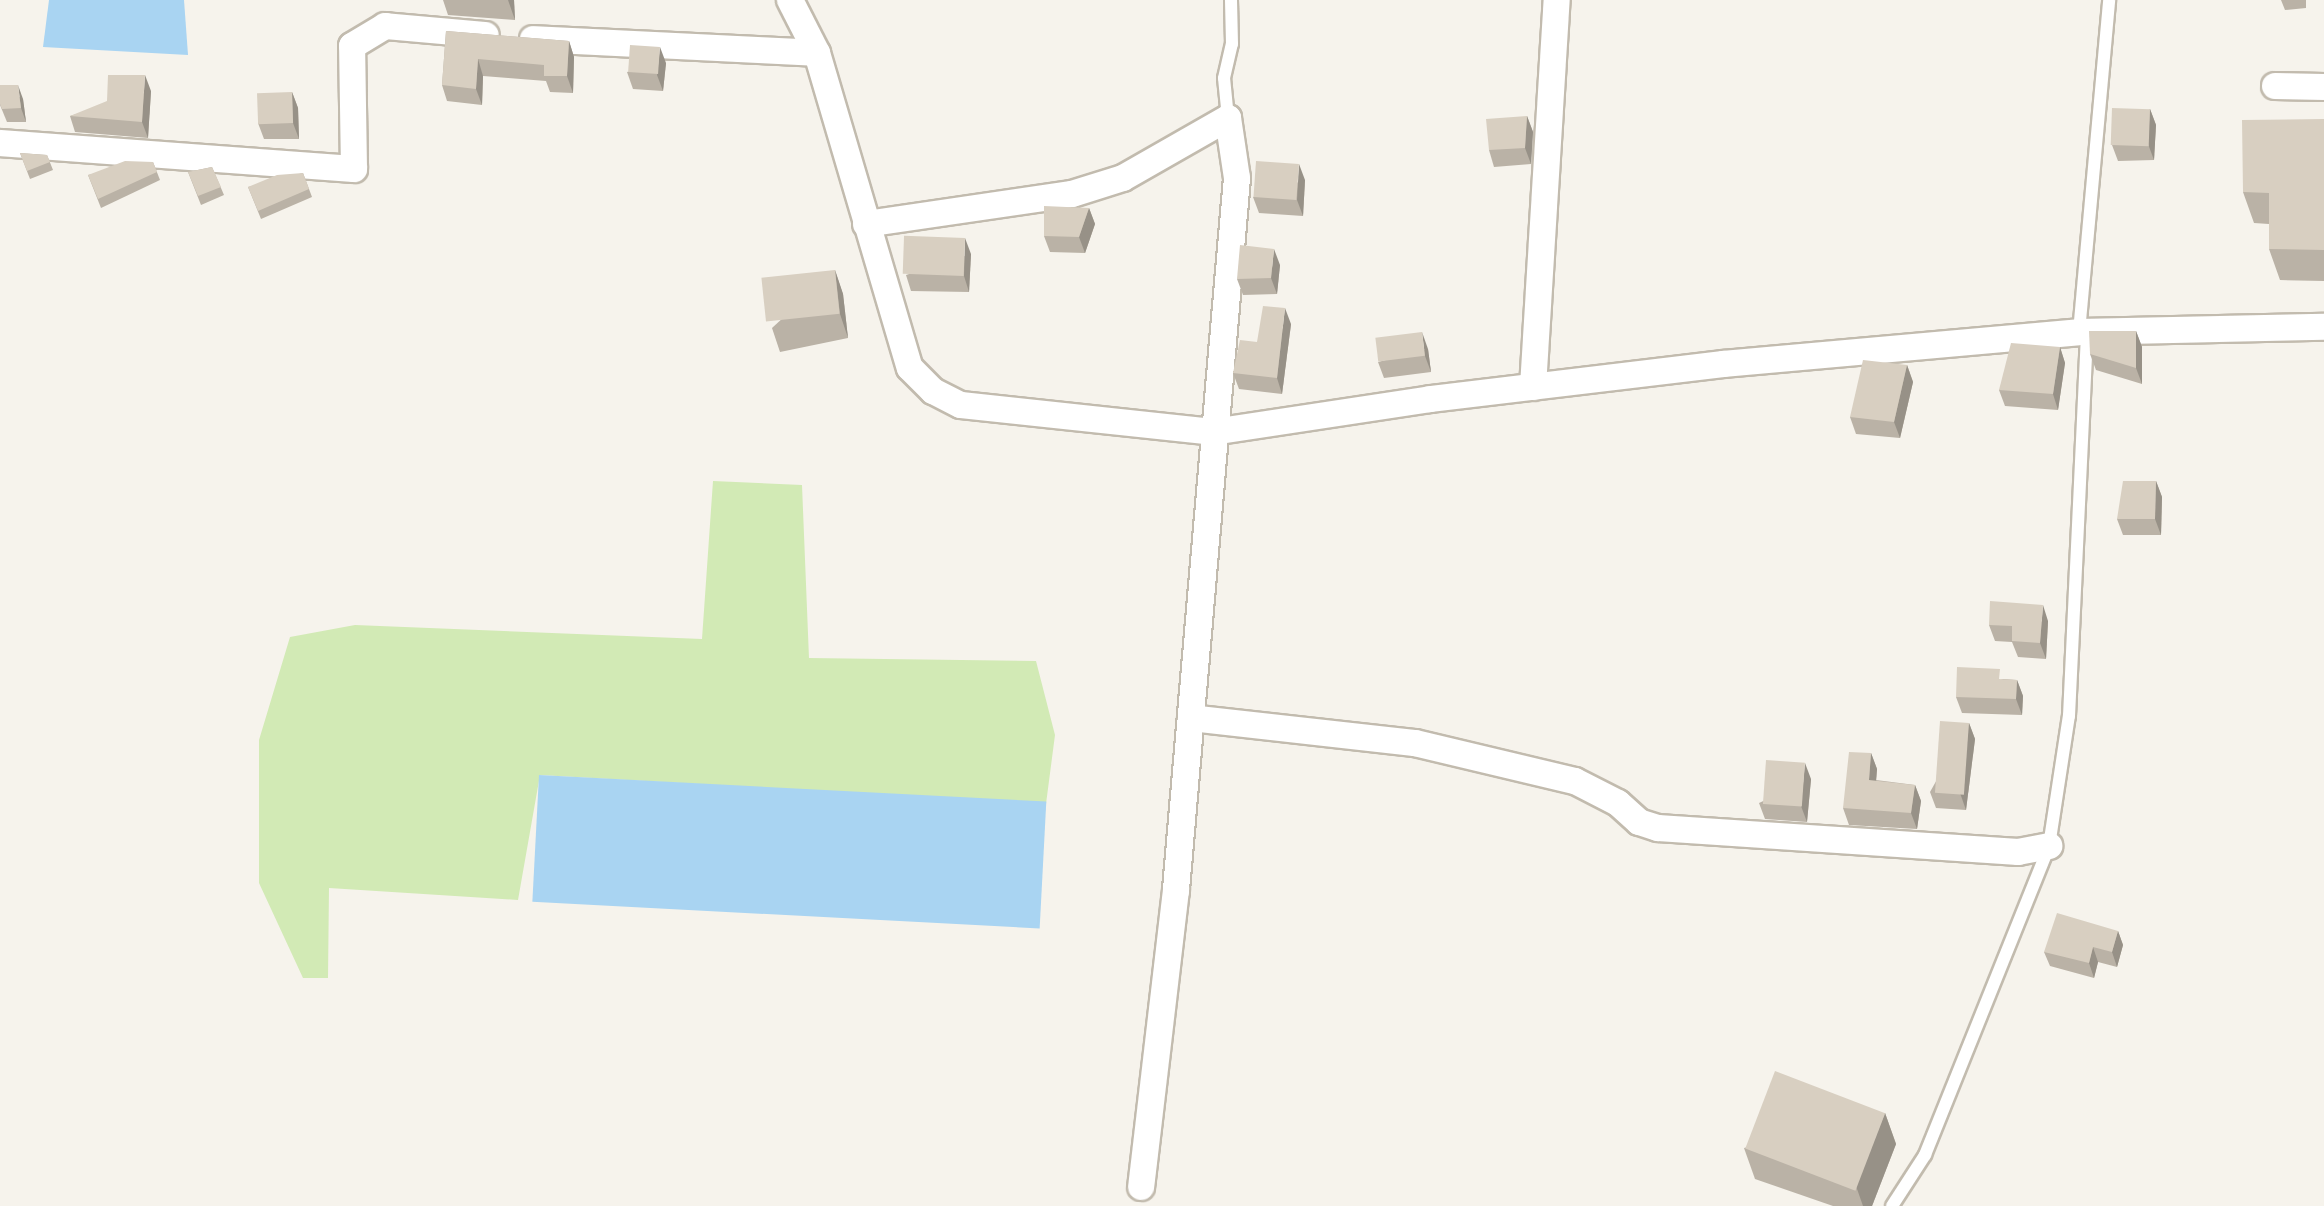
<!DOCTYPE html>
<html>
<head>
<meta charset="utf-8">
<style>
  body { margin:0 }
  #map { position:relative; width:2324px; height:1206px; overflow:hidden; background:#f6f3ec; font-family:Helvetica,sans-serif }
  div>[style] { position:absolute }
  .green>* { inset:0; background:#d2eab5 }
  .water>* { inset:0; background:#a9d4f2; transform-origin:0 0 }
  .roads { filter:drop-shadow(2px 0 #c2bbae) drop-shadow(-2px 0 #c2bbae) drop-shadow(0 2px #c2bbae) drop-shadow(0 -2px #c2bbae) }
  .lane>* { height:12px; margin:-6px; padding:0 6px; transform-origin:6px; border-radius:6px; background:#fff }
  .street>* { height:26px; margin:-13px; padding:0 13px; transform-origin:13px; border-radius:13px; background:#fff }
  .wall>* { inset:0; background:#bab2a6 }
  .shaded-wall>* { inset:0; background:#979187 }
  .building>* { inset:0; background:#d8cfc1; transform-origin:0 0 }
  span { translate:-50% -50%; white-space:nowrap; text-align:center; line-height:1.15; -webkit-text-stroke:7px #fff; paint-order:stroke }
</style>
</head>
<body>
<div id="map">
  <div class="green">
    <i style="clip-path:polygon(713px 481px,802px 485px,809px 658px,1036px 661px,1055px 735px,1046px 804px,540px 775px,518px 900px,329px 888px,328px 978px,303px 978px,259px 883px,259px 740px,290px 637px,355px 625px,702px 639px)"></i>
  </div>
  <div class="water">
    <i style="clip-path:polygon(49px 0,184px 0,188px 55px,43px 47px)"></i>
    <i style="left:539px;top:775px;width:508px;height:127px;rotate:3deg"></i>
  </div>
  <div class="roads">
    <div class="lane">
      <i style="left:1228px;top:118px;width:40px;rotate:-95.7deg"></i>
      <i style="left:1224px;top:78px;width:35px;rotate:-77deg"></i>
      <i style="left:1232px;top:44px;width:44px;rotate:-91.3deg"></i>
      <i style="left:2079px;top:332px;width:333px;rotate:-84.8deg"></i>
      <i style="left:1892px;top:1206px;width:61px;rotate:-57.1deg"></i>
      <i style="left:1925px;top:1155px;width:333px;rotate:-68.1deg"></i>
      <i style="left:2049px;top:846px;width:132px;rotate:-81.3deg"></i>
      <i style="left:2069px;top:716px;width:384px;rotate:-87.3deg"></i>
    </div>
    <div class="street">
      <i style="left:790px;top:0;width:59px;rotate:63deg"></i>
      <i style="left:817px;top:53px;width:328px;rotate:73.6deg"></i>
      <i style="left:910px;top:368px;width:33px;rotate:45deg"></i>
      <i style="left:933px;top:391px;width:31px;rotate:27deg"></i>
      <i style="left:961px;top:405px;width:253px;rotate:6.1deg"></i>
      <i style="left:1213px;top:432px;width:219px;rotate:-8.6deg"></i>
      <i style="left:1430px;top:399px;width:295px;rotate:-6.8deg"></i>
      <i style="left:1723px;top:364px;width:357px;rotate:-5.1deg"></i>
      <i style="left:2079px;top:332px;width:245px;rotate:-1.2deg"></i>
      <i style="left:533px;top:39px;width:284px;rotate:2.8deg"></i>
      <i style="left:2275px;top:86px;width:49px;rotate:1.2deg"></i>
      <i style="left:0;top:143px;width:355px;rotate:4.2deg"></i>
      <i style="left:354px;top:169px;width:123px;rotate:-90.9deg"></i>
      <i style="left:352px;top:46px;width:39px;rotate:-31deg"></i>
      <i style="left:385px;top:26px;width:101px;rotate:5.1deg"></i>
      <i style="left:866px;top:224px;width:208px;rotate:-8.3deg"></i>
      <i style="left:1072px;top:194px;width:53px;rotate:-17.4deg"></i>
      <i style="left:1123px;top:178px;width:121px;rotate:-29.7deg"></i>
      <i style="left:1228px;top:118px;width:61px;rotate:81.5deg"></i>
      <i style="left:1237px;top:178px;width:715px;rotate:94.9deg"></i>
      <i style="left:1176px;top:890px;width:299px;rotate:96.7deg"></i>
      <i style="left:1533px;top:387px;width:388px;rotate:-86.5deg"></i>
      <i style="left:1191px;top:718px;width:225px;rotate:6.4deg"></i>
      <i style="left:1415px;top:743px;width:164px;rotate:13.4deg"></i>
      <i style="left:1575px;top:781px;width:48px;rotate:27.1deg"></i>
      <i style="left:1618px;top:803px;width:28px;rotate:42deg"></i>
      <i style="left:1639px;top:822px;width:20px;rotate:18deg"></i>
      <i style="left:1658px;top:828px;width:361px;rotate:3.8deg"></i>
      <i style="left:2018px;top:852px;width:32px;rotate:-11deg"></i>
    </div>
  </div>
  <div class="wall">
    <i style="clip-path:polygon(443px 0,514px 0,515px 20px,448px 15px)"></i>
    <i style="clip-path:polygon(2281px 0,2306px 0,2306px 8px,2285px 10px)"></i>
    <i style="clip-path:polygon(446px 31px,569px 41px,574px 57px,573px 93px,550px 92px,546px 81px,483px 76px,482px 105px,447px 101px,442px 85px)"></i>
    <i style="clip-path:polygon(666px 63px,663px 91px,633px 89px,627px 72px)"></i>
    <i style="clip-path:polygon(0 85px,23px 99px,26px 122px,7px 122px,0 105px)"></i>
    <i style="clip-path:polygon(151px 91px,148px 138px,75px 132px,70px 116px)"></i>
    <i style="clip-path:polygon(292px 92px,298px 108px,299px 139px,264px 139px,258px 123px)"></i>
    <i style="clip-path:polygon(2150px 109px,2156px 125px,2154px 160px,2118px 161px,2112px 145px)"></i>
    <i style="clip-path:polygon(1527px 116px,1533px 132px,1531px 164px,1494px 167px,1489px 150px)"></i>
    <i style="clip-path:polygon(2324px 119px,2324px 281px,2280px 280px,2269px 249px,2269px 224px,2254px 223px,2243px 192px)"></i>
    <i style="clip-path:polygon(20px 153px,47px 155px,53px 170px,30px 179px)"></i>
    <i style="clip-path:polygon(153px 162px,160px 180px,101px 208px,88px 175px)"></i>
    <i style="clip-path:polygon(212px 167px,224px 195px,201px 205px,188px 172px)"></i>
    <i style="clip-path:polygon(303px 173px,312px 197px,261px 219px,248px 187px)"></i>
    <i style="clip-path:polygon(1305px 180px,1303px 216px,1259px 213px,1253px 197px)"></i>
    <i style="clip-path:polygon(1089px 208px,1095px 224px,1085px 253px,1050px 252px,1044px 236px)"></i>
    <i style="clip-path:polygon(971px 254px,969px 292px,911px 291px,906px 275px)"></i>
    <i style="clip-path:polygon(1280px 265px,1277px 294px,1243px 295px,1237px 279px)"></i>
    <i style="clip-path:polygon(835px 270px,843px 294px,848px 338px,780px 352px,772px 328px)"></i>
    <i style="clip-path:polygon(1291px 324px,1282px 394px,1239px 389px,1233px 373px,1257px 342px)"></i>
    <i style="clip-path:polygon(2136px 331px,2142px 347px,2142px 384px,2096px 370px,2090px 354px)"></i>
    <i style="clip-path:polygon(2060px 347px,2065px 363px,2058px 410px,2005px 406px,1999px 390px)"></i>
    <i style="clip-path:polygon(1428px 349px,1431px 372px,1384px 378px,1378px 362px)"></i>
    <i style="clip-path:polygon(1907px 365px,1913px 382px,1900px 438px,1856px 434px,1850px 417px)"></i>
    <i style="clip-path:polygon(2156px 481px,2162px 497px,2161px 535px,2123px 535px,2117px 519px)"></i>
    <i style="clip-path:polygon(2048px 621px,2046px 659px,2018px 657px,2012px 642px,1995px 641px,1989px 625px)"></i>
    <i style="clip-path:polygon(2003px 679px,2017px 680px,2023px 696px,2022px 715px,1962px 713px,1956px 697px)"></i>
    <i style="clip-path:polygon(1969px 723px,1975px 739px,1966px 810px,1936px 808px,1930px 792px)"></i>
    <i style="clip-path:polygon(1871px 753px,1877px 769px,1876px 780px,1915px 785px,1921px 801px,1917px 829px,1849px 825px,1843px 808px)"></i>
    <i style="clip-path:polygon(1811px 779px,1807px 822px,1765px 819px,1759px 803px)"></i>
    <i style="clip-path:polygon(2118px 931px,2123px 945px,2117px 967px,2098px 962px,2094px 978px,2050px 966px,2044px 952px)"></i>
    <i style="clip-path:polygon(1885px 1113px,1896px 1144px,1872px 1206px,1833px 1206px,1755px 1179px,1744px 1148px)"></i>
  </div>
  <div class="shaded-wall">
    <i style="clip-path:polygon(508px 0,514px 0,515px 20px)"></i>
    <i style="clip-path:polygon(569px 41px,574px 57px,573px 93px,567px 76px)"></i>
    <i style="clip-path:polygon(660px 47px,666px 63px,663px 91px,657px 75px)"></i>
    <i style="clip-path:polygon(478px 59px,483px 76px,482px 105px,476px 89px)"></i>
    <i style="clip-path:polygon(145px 75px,151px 91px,148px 138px,142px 122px)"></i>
    <i style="clip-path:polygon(18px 85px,23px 99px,26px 122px,21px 108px)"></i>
    <i style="clip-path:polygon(292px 92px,298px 108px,299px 139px,293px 123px)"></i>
    <i style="clip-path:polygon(2150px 109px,2156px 125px,2154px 160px,2148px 144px)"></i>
    <i style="clip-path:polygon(1527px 116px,1533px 132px,1531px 164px,1525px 148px)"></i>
    <i style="clip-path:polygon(1299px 164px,1305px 180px,1303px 216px,1297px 200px)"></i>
    <i style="clip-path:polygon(1089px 208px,1095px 224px,1085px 253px,1079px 237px)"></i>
    <i style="clip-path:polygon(965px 238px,971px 254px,969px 292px,964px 276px)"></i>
    <i style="clip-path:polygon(1274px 249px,1280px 265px,1277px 294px,1271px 278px)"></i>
    <i style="clip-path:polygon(835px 270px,843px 294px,848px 338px,840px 314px)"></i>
    <i style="clip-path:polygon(1285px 308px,1291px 324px,1282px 394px,1277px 378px)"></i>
    <i style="clip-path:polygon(2136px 331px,2142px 347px,2142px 384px,2136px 368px)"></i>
    <i style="clip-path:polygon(1422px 332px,1428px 349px,1431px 372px,1425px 356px)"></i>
    <i style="clip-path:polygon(2060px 347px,2065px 363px,2058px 410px,2053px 394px)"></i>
    <i style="clip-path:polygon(1907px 365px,1913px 382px,1900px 438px,1894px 422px)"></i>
    <i style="clip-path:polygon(2156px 481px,2162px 497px,2161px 535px,2155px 519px)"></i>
    <i style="clip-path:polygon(2043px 605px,2048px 621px,2046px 659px,2040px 643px)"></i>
    <i style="clip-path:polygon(2017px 680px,2023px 696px,2022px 715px,2016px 699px)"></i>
    <i style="clip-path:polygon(1969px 723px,1975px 739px,1966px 810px,1960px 793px)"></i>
    <i style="clip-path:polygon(1871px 753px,1877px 769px,1875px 796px,1869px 780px)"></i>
    <i style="clip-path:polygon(1805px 763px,1811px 779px,1807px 822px,1801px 806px)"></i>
    <i style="clip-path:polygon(1915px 785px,1921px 801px,1917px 829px,1911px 813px)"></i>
    <i style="clip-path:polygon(2118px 931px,2123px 945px,2117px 967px,2112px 952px)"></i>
    <i style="clip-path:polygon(2093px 947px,2098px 962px,2094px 978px,2089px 963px)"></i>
    <i style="clip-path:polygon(1885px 1113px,1896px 1144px,1872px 1206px,1863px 1206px,1856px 1186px)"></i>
  </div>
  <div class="building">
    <i style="clip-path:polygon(446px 31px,569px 41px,567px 76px,544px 76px,544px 65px,478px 59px,476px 89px,442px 85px)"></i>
    <i style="left:630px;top:45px;width:30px;height:27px;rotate:4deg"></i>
    <i style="clip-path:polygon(108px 75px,145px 75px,142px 122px,70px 116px,107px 101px)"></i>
    <i style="clip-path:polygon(0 85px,18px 85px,21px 108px,2px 109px,0 104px)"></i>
    <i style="left:292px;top:92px;width:31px;height:35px;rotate:88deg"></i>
    <i style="left:2112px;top:108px;width:38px;height:37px;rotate:2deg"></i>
    <i style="clip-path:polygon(1527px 116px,1525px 148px,1489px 150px,1486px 119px)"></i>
    <i style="clip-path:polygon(2324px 119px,2324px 250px,2269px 249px,2269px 193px,2243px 192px,2242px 120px)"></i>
    <i style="clip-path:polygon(20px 153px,47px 155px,50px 162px,27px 171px)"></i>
    <i style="clip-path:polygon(125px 161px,153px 162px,157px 172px,98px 199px,88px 175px)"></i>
    <i style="left:1256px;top:161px;width:43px;height:36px;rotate:4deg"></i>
    <i style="clip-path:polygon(212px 167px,221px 187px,198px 196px,188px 172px)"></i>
    <i style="clip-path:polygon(303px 173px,309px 189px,258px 211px,248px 187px,277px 175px)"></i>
    <i style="clip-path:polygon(1044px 206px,1089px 208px,1079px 237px,1044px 236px)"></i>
    <i style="left:965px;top:238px;width:38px;height:61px;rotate:92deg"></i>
    <i style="clip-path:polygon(1240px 245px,1274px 249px,1271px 278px,1237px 279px)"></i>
    <i style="left:835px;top:270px;width:44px;height:74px;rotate:84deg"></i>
    <i style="clip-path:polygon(1263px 306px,1285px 308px,1277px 378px,1233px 373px,1240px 340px,1257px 342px)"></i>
    <i style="clip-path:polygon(2089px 331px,2136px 331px,2136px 368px,2090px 354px)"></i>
    <i style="left:1422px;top:332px;width:24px;height:47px;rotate:83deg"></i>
    <i style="clip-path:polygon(2011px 343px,2060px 347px,2053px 394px,1999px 390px)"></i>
    <i style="clip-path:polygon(1863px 360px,1907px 365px,1894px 422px,1850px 417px)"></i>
    <i style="clip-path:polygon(2123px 481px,2156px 481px,2155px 519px,2117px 519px)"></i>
    <i style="clip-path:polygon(1990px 601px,2043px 605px,2040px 643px,2012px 641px,2012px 626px,1989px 625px)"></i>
    <i style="clip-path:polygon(1957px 667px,2000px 669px,1999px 679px,2017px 680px,2016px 699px,1956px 697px)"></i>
    <i style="left:1940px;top:721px;width:29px;height:72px;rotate:4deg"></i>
    <i style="clip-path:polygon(1849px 752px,1871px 753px,1869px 780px,1915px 785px,1911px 813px,1843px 808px)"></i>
    <i style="left:1766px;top:760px;width:39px;height:44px;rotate:4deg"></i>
    <i style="clip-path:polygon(2057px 913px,2118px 931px,2112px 952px,2093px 947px,2089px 963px,2044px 952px)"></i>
    <i style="left:1775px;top:1071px;width:118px;height:83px;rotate:21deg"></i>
  </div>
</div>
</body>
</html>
